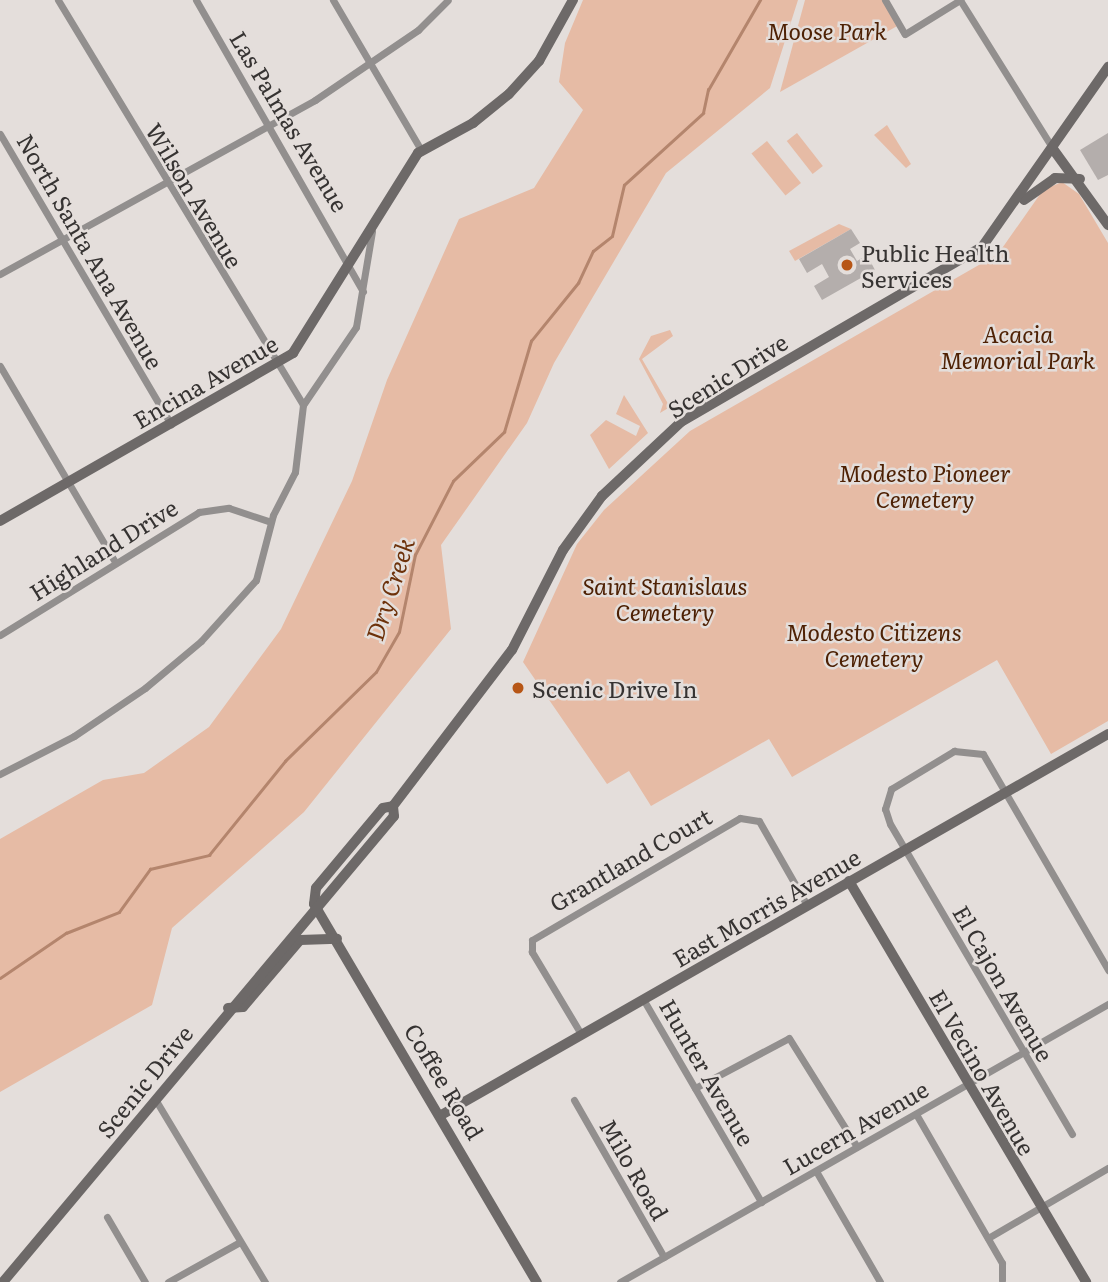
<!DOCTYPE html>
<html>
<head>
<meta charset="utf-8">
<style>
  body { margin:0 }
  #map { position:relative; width:1108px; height:1282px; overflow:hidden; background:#e4dedb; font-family:Literata,serif }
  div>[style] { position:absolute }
  .green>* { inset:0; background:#e6bba5; transform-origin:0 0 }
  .stream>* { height:2.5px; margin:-1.25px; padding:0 1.25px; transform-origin:1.25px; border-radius:1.25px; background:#b4856d }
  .building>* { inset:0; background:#b4aeac }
  .street>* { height:7px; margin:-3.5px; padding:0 3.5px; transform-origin:3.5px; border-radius:3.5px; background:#928f8e }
  .secondary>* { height:10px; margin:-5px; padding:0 5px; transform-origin:5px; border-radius:5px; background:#6d6968 }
  .dots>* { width:19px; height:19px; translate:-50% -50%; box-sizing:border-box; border:4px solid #e4dedb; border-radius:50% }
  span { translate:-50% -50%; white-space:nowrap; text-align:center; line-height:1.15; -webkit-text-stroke:5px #e4dedb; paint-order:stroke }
  .park-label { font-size:23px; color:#4e2104; font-style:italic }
  .street-label { font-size:23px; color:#363332 }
  .poi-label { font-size:23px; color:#363332 }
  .left { translate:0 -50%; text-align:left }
  .water-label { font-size:24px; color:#6d310a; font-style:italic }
</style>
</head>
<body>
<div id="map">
  <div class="green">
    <i style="clip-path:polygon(583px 0,798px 0,770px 88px,666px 173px,554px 363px,527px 423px,441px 545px,451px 629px,304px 812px,172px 928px,152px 1005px,0 1092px,0 839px,103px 780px,144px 773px,209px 727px,281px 629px,352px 481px,387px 380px,459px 219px,534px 188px,583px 110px,559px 82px,565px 43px)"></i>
    <i style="clip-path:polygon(805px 0,885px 0,899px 25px,780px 92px)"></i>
    <i style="clip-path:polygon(887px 125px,911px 164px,906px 168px,874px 135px)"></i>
    <i style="left:797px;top:133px;width:42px;height:13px;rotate:52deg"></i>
    <i style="left:767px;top:141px;width:54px;height:20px;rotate:51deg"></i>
    <i style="clip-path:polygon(1062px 182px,1079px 194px,1108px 243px,1108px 721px,1051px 754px,997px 660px,792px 777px,769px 739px,651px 806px,629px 771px,607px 784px,523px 662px,577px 544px,604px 510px,690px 431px,998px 254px,1043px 190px)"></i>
    <i style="clip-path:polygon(839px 224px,851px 229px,795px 261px,789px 251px)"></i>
    <i style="clip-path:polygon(670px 330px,673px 336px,642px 359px,670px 407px,660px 413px,663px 404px,639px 359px,651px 336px)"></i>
    <i style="clip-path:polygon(624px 395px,648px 433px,609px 469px,590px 435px,606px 420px,636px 436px,640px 426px,616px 414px)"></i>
  </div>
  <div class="stream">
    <i style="left:0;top:978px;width:80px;rotate:-34.3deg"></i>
    <i style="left:66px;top:933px;width:57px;rotate:-21.6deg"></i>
    <i style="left:119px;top:912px;width:53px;rotate:-54.2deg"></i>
    <i style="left:150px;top:869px;width:61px;rotate:-13.3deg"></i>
    <i style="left:209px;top:855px;width:121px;rotate:-51deg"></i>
    <i style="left:285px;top:761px;width:127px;rotate:-44.4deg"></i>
    <i style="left:376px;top:672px;width:46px;rotate:-60.1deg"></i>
    <i style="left:399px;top:632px;width:79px;rotate:-78.3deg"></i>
    <i style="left:415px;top:555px;width:83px;rotate:-62.8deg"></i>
    <i style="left:453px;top:481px;width:71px;rotate:-43.9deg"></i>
    <i style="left:504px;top:432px;width:95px;rotate:-73.5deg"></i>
    <i style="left:531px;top:341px;width:75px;rotate:-51deg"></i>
    <i style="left:578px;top:283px;width:35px;rotate:-65deg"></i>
    <i style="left:593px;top:251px;width:24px;rotate:-38deg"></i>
    <i style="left:612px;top:236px;width:52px;rotate:-76.8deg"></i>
    <i style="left:624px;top:185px;width:107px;rotate:-42.3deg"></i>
    <i style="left:703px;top:113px;width:24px;rotate:-78deg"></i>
    <i style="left:708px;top:90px;width:104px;rotate:-60deg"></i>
  </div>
  <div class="building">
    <i style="clip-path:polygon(1108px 133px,1108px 175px,1098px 180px,1080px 150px)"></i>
    <i style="clip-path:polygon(851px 229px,860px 243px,850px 249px,857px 261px,867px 255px,875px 270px,822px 300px,814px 286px,829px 277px,822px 264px,807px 273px,799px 259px)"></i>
  </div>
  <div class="street">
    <i style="left:58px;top:0;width:473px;rotate:58.8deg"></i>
    <i style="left:196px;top:0;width:336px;rotate:60.2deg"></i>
    <i style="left:333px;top:0;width:174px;rotate:59.6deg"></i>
    <i style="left:885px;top:0;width:39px;rotate:60deg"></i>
    <i style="left:905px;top:34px;width:65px;rotate:-31.7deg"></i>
    <i style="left:960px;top:0;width:176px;rotate:58deg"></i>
    <i style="left:0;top:134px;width:337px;rotate:59.5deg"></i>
    <i style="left:0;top:274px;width:360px;rotate:-28.9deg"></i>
    <i style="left:315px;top:100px;width:125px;rotate:-34.2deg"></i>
    <i style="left:418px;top:30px;width:42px;rotate:-45deg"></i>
    <i style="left:0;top:366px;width:225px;rotate:59.6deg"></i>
    <i style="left:0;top:635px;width:234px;rotate:-31.7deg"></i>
    <i style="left:199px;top:512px;width:30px;rotate:-8deg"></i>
    <i style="left:229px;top:508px;width:44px;rotate:18.4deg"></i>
    <i style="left:0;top:774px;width:83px;rotate:-27.2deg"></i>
    <i style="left:74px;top:736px;width:86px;rotate:-34.1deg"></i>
    <i style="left:145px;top:688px;width:73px;rotate:-40deg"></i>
    <i style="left:201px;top:641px;width:82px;rotate:-48deg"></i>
    <i style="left:256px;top:580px;width:67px;rotate:-75.3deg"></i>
    <i style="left:273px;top:515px;width:48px;rotate:-62.9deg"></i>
    <i style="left:295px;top:472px;width:67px;rotate:-83.2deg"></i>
    <i style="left:303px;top:405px;width:94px;rotate:-55.8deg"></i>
    <i style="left:356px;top:327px;width:97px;rotate:-80.5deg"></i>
    <i style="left:643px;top:999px;width:235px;rotate:59.8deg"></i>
    <i style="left:581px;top:1034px;width:96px;rotate:-120.9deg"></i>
    <i style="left:532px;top:952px;width:12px;rotate:-90deg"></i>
    <i style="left:532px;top:940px;width:241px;rotate:-30.4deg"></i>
    <i style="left:740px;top:818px;width:19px;rotate:9deg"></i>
    <i style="left:759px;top:821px;width:97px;rotate:60.3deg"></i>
    <i style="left:695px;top:1088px;width:106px;rotate:-28deg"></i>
    <i style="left:789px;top:1038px;width:128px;rotate:58deg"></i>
    <i style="left:155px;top:1099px;width:214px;rotate:59deg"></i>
    <i style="left:574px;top:1100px;width:181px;rotate:60.2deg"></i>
    <i style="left:916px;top:1114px;width:172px;rotate:60deg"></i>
    <i style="left:1002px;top:1263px;width:17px;rotate:90deg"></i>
    <i style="left:1072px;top:1134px;width:359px;rotate:-120.4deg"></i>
    <i style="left:890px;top:824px;width:16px;rotate:-108deg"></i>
    <i style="left:885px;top:809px;width:21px;rotate:-73deg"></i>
    <i style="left:891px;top:789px;width:74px;rotate:-31.1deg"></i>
    <i style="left:954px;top:751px;width:29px;rotate:6deg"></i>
    <i style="left:983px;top:754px;width:250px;rotate:59.9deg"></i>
    <i style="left:816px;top:1171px;width:128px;rotate:60deg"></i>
    <i style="left:107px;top:1217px;width:75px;rotate:59.7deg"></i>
    <i style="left:988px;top:1238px;width:139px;rotate:-30.3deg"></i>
    <i style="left:168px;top:1282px;width:82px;rotate:-29.1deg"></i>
    <i style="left:620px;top:1282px;width:562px;rotate:-29.67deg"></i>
  </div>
  <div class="secondary">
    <i style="left:1053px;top:149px;width:94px;rotate:54.1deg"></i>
    <i style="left:1024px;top:200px;width:38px;rotate:-35deg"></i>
    <i style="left:1055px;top:178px;width:25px;rotate:2deg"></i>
    <i style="left:0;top:521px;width:338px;rotate:-29.8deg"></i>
    <i style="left:293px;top:353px;width:236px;rotate:-58deg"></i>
    <i style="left:418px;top:153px;width:63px;rotate:-28.6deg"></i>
    <i style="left:473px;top:123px;width:46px;rotate:-38.9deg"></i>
    <i style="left:509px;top:94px;width:45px;rotate:-47.7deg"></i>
    <i style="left:539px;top:61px;width:70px;rotate:-60.9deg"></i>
    <i style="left:849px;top:881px;width:466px;rotate:59.4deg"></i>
    <i style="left:314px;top:904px;width:439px;rotate:59.5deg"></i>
    <i style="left:314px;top:904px;width:16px;rotate:-83deg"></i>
    <i style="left:316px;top:888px;width:104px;rotate:-50.1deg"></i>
    <i style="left:383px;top:808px;width:10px;rotate:-11deg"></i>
    <i style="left:228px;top:1008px;width:15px;rotate:-4deg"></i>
    <i style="left:243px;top:1007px;width:88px;rotate:-49.6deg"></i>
    <i style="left:300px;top:940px;width:37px;rotate:-2deg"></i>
    <i style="left:443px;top:1114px;width:766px;rotate:-29.74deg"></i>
    <i style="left:3px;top:1282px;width:608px;rotate:-50deg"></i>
    <i style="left:394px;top:816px;width:10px;rotate:-96deg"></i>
    <i style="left:393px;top:806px;width:196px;rotate:-52.7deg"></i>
    <i style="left:512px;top:650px;width:112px;rotate:-63deg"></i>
    <i style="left:563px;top:550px;width:67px;rotate:-54.2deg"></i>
    <i style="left:602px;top:496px;width:108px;rotate:-43.1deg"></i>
    <i style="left:681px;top:422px;width:348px;rotate:-30.2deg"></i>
    <i style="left:982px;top:247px;width:220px;rotate:-55deg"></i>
  </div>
  <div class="dots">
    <i style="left:847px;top:265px;background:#b75616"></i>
    <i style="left:518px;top:688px;background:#b75616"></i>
  </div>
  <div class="park-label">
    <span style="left:827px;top:30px">Moose Park</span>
    <span style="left:1018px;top:346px">Acacia<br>Memorial Park</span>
    <span style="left:925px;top:485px">Modesto Pioneer<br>Cemetery</span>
    <span style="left:665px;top:598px">Saint Stanislaus<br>Cemetery</span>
    <span style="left:874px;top:644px">Modesto Citizens<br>Cemetery</span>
  </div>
  <div class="street-label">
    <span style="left:290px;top:121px;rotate:59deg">Las Palmas Avenue</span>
    <span style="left:195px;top:195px;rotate:59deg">Wilson Avenue</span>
    <span style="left:91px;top:251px;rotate:60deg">North Santa Ana Avenue</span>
    <span style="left:727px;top:375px;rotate:-32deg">Scenic Drive</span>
    <span style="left:205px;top:381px;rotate:-30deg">Encina Avenue</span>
    <span style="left:103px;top:549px;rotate:-32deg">Highland Drive</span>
    <span style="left:630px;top:859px;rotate:-30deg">Grantland Court</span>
    <span style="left:766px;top:907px;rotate:-30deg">East Morris Avenue</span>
    <span style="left:1004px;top:983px;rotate:60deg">El Cajon Avenue</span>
    <span style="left:708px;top:1072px;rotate:60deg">Hunter Avenue</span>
    <span style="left:983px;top:1072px;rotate:60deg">El Vecino Avenue</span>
    <span style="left:144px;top:1081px;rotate:-51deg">Scenic Drive</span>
    <span style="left:445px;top:1081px;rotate:59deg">Coffee Road</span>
    <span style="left:855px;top:1127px;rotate:-30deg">Lucern Avenue</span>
    <span style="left:635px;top:1169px;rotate:60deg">Milo Road</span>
  </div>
  <div class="poi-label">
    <span class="left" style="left:861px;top:265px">Public Health<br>Services</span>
    <span class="left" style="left:532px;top:688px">Scenic Drive In</span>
  </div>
  <div class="water-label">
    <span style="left:389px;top:589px;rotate:-72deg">Dry Creek</span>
  </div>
</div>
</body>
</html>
